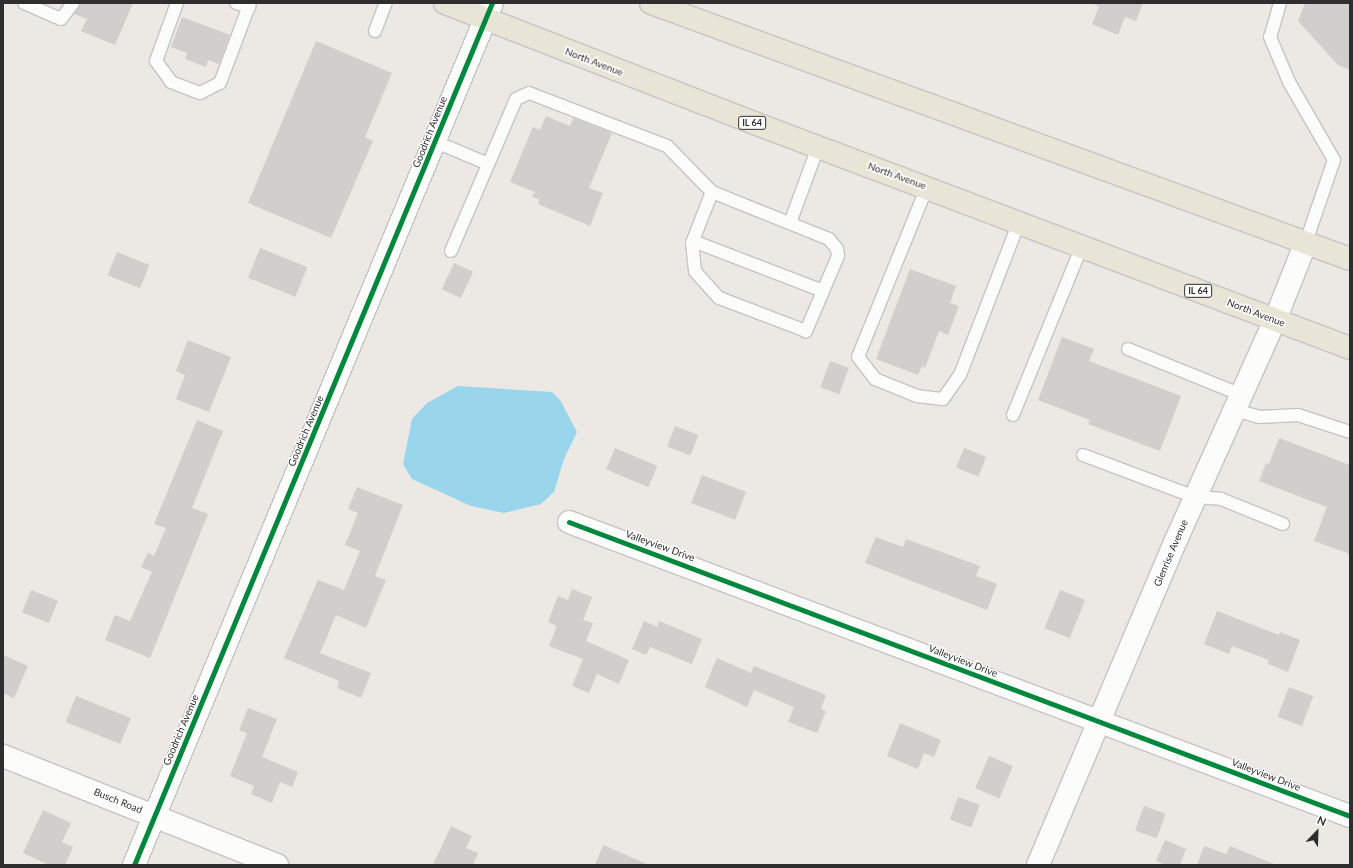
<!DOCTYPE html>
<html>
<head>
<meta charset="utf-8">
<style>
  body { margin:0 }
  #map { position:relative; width:1353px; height:868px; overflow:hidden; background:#ece8e4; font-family:Lato,sans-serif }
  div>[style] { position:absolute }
  .water>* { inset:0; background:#99d6ec }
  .building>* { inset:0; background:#d1cecb; transform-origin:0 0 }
  .roads { filter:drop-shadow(1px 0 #c5c4c5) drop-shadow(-1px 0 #c5c4c5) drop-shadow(0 1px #c5c4c5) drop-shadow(0 -1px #c5c4c5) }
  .service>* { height:12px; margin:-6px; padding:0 6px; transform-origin:6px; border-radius:6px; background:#fcfcfb }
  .minor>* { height:22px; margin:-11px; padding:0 11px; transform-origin:11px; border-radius:11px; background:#fcfcfb }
  .primary>* { height:22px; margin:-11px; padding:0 11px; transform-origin:11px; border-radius:11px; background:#e8e4d6 }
  .cycleway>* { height:5px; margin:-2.5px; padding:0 2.5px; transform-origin:2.5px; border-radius:2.5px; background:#00873e }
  span { translate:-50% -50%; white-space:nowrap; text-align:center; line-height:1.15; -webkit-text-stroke:3px #fff; paint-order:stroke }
  .shield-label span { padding:1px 3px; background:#fff; border:1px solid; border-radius:3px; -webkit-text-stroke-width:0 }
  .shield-label { font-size:9px; color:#2e2e2e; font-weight:700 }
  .street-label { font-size:10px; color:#2e2e2e }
  .frame { position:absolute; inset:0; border:4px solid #2e2e2e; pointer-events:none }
  .north { position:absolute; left:1297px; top:812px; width:40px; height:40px; -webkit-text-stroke:3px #fff; paint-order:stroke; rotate:23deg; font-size:11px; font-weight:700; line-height:16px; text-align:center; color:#2e2e2e }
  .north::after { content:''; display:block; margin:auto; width:14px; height:18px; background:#2e2e2e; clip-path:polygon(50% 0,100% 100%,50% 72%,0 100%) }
</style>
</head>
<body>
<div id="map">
  <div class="water">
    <i style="clip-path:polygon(458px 386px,552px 392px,560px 400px,577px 432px,564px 459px,554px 492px,541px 504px,504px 513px,471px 506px,412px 479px,403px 464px,412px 419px,427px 403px)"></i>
  </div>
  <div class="building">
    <i style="clip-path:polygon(80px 3px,133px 3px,115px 45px,81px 31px,87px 19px,74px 14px)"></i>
    <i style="clip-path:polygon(1092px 3px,1143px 3px,1136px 21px,1125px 17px,1118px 35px,1092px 24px,1099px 7px)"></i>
    <i style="clip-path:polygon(1305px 3px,1350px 3px,1350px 70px,1338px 65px,1298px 21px)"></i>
    <i style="clip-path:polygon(182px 17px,230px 35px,219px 64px,208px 60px,206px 67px,185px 59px,187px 53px,171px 47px)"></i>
    <i style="clip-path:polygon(316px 41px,392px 73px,365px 137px,373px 141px,331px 238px,248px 203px)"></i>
    <i style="clip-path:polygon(546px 116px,570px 126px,573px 118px,612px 133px,589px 188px,603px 193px,590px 226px,538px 204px,540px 200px,532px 197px,535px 192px,510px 182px,533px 127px,540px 130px)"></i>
    <i style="left:260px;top:248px;width:51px;height:32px;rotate:22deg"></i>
    <i style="left:117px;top:252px;width:35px;height:25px;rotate:22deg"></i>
    <i style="left:454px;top:263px;width:21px;height:29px;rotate:25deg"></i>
    <i style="clip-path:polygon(910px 269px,956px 286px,950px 303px,959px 306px,948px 335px,939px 331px,925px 368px,922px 366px,918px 375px,876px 359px)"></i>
    <i style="clip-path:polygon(1062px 337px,1094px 349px,1089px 361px,1181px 396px,1160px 451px,1088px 424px,1090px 420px,1038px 400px)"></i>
    <i style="clip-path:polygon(188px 340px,231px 357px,209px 412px,176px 399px,185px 375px,176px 371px)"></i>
    <i style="left:830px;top:361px;width:20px;height:28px;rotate:20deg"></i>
    <i style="clip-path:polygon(197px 420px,223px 431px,192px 508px,208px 514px,150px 658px,105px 640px,115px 615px,130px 621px,152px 572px,141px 567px,148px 553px,154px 556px,166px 528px,154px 524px)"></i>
    <i style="left:675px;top:426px;width:25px;height:22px;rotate:21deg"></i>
    <i style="clip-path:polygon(1279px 438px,1350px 465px,1350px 554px,1314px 541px,1327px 507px,1259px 481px,1266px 463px,1269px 464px)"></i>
    <i style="left:615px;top:448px;width:46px;height:23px;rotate:23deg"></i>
    <i style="left:964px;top:448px;width:24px;height:21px;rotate:22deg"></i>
    <i style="left:702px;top:475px;width:47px;height:30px;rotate:21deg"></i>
    <i style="clip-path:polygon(357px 487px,403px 505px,375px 576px,386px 580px,366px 628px,336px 615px,320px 653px,371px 673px,361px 698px,337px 688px,339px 681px,284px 658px,318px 580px,344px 590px,360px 551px,345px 545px,358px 513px,348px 509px)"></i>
    <i style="clip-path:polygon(876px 537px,903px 547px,906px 539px,980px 566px,976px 576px,997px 584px,987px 610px,865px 563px)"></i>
    <i style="clip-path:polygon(572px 589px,592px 597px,583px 620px,593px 623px,586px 641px,629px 660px,619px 684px,597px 674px,589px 693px,572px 686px,583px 659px,549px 646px,557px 626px,548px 622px,558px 596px,568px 600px)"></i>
    <i style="left:31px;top:590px;width:29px;height:24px;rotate:22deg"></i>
    <i style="left:1060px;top:590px;width:27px;height:41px;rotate:22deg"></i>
    <i style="clip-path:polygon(1217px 611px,1279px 635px,1280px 632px,1300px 640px,1288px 672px,1268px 664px,1269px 660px,1232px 646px,1229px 654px,1204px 644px)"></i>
    <i style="clip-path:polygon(644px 621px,657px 627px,659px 621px,702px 639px,692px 664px,650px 647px,646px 655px,632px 649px)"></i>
    <i style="clip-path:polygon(3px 655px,28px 666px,14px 698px,3px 693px)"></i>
    <i style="clip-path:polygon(717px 658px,751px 673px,754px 666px,826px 695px,821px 709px,826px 711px,817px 733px,788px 722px,794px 707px,754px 690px,747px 707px,705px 687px)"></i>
    <i style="left:1289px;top:687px;width:26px;height:32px;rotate:21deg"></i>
    <i style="left:76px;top:696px;width:59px;height:28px;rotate:22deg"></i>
    <i style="clip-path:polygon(248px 708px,277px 719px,262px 757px,298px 772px,292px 787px,280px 782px,272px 803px,251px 794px,254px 786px,230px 776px,247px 733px,239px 730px)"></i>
    <i style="clip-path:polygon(900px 723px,941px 740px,934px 757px,924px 753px,918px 769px,887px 756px)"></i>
    <i style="left:989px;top:756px;width:26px;height:35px;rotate:23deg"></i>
    <i style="left:958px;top:797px;width:23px;height:24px;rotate:20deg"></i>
    <i style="left:1144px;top:806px;width:23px;height:26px;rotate:20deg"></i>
    <i style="clip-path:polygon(43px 810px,71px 823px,62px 842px,73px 847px,65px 865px,49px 865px,23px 853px)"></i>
    <i style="clip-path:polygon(451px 826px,472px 836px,466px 848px,478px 853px,473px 865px,433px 865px)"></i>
    <i style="clip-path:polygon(1165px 840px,1186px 849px,1180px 865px,1165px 865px,1156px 861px)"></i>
    <i style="clip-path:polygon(603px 845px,649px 865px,595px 865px)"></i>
    <i style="clip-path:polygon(1204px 846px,1226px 854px,1230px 846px,1276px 865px,1197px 865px)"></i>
  </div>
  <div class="roads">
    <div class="service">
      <i style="left:24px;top:3px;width:40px;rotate:23.4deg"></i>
      <i style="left:61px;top:19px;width:20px;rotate:-53deg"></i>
      <i style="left:177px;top:3px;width:62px;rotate:109.9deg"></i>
      <i style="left:156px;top:61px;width:26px;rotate:54deg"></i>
      <i style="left:171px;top:82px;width:31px;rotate:21deg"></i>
      <i style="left:200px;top:93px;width:22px;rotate:-27deg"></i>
      <i style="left:220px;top:83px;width:85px;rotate:-69.4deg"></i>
      <i style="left:236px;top:3px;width:14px;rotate:17deg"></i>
      <i style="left:1280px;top:3px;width:35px;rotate:106deg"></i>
      <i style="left:1270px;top:37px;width:49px;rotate:67.1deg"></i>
      <i style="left:1289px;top:82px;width:90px;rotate:60deg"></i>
      <i style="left:1334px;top:160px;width:87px;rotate:108.9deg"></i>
      <i style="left:375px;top:31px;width:30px;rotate:-69deg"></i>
      <i style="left:436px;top:142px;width:56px;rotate:22.9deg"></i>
      <i style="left:927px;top:187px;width:183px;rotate:112.1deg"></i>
      <i style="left:858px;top:357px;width:28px;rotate:52deg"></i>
      <i style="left:875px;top:379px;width:45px;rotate:22deg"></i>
      <i style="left:917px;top:396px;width:26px;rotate:7deg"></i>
      <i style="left:943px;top:399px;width:29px;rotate:-55deg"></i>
      <i style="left:960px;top:375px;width:164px;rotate:-68.9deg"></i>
      <i style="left:790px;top:223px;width:81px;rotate:-69.8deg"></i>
      <i style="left:693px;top:241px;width:139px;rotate:21deg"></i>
      <i style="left:451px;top:251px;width:165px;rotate:-66.8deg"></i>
      <i style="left:516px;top:99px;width:14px;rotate:-25deg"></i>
      <i style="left:529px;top:93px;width:148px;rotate:21deg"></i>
      <i style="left:667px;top:146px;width:64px;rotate:45.6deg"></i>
      <i style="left:712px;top:192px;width:126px;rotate:21.9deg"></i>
      <i style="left:829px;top:239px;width:13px;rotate:51deg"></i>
      <i style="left:837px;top:249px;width:7px;rotate:82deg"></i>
      <i style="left:838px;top:256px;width:82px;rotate:113.1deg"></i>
      <i style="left:806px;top:331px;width:93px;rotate:-159.2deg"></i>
      <i style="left:719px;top:298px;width:36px;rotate:-132deg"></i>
      <i style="left:695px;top:271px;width:28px;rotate:-96deg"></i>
      <i style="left:692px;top:243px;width:55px;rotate:-68.6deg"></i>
      <i style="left:1128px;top:349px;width:123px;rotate:22deg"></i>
      <i style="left:1235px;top:410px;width:25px;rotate:16deg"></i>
      <i style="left:1259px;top:417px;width:39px;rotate:-3deg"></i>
      <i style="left:1298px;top:415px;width:55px;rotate:18.1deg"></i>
      <i style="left:1013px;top:415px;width:183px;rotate:-67.8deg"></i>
      <i style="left:1083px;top:455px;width:120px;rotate:20.6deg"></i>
      <i style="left:1195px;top:497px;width:26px;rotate:4deg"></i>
      <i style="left:1221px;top:499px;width:67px;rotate:22deg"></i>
    </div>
    <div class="minor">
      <i style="left:569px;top:522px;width:835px;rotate:20.63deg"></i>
      <i style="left:3px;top:756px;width:295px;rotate:21.7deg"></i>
      <i style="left:134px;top:865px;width:933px;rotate:-67.45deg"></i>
      <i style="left:1038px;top:865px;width:355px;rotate:-67deg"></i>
      <i style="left:1177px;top:538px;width:239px;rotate:-65.8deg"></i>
      <i style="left:1275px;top:320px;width:84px;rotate:-68.3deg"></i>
    </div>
    <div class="primary">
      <i style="left:445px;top:3px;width:331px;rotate:21.2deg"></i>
      <i style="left:754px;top:123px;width:637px;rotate:20.68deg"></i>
      <i style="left:651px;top:3px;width:744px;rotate:20.11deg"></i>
    </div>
  </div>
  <div class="cycleway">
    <i style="left:569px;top:522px;width:835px;rotate:20.63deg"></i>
    <i style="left:134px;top:865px;width:933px;rotate:-67.45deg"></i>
  </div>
  <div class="shield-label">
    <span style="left:752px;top:123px">IL 64</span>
    <span style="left:1198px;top:291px">IL 64</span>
  </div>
  <div class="street-label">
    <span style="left:594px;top:62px;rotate:21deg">North Avenue</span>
    <span style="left:430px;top:132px;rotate:-68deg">Goodrich Avenue</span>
    <span style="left:897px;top:176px;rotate:20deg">North Avenue</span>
    <span style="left:1256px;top:313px;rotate:21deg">North Avenue</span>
    <span style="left:306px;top:431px;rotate:-67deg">Goodrich Avenue</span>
    <span style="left:660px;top:546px;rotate:20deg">Valleyview Drive</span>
    <span style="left:1171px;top:553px;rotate:-67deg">Glenrise Avenue</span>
    <span style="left:963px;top:661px;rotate:21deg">Valleyview Drive</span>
    <span style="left:181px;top:730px;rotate:-67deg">Goodrich Avenue</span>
    <span style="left:1266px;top:775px;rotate:21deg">Valleyview Drive</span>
    <span style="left:118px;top:801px;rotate:22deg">Busch Road</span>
  </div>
  <div class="frame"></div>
  <div class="north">N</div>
</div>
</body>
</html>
